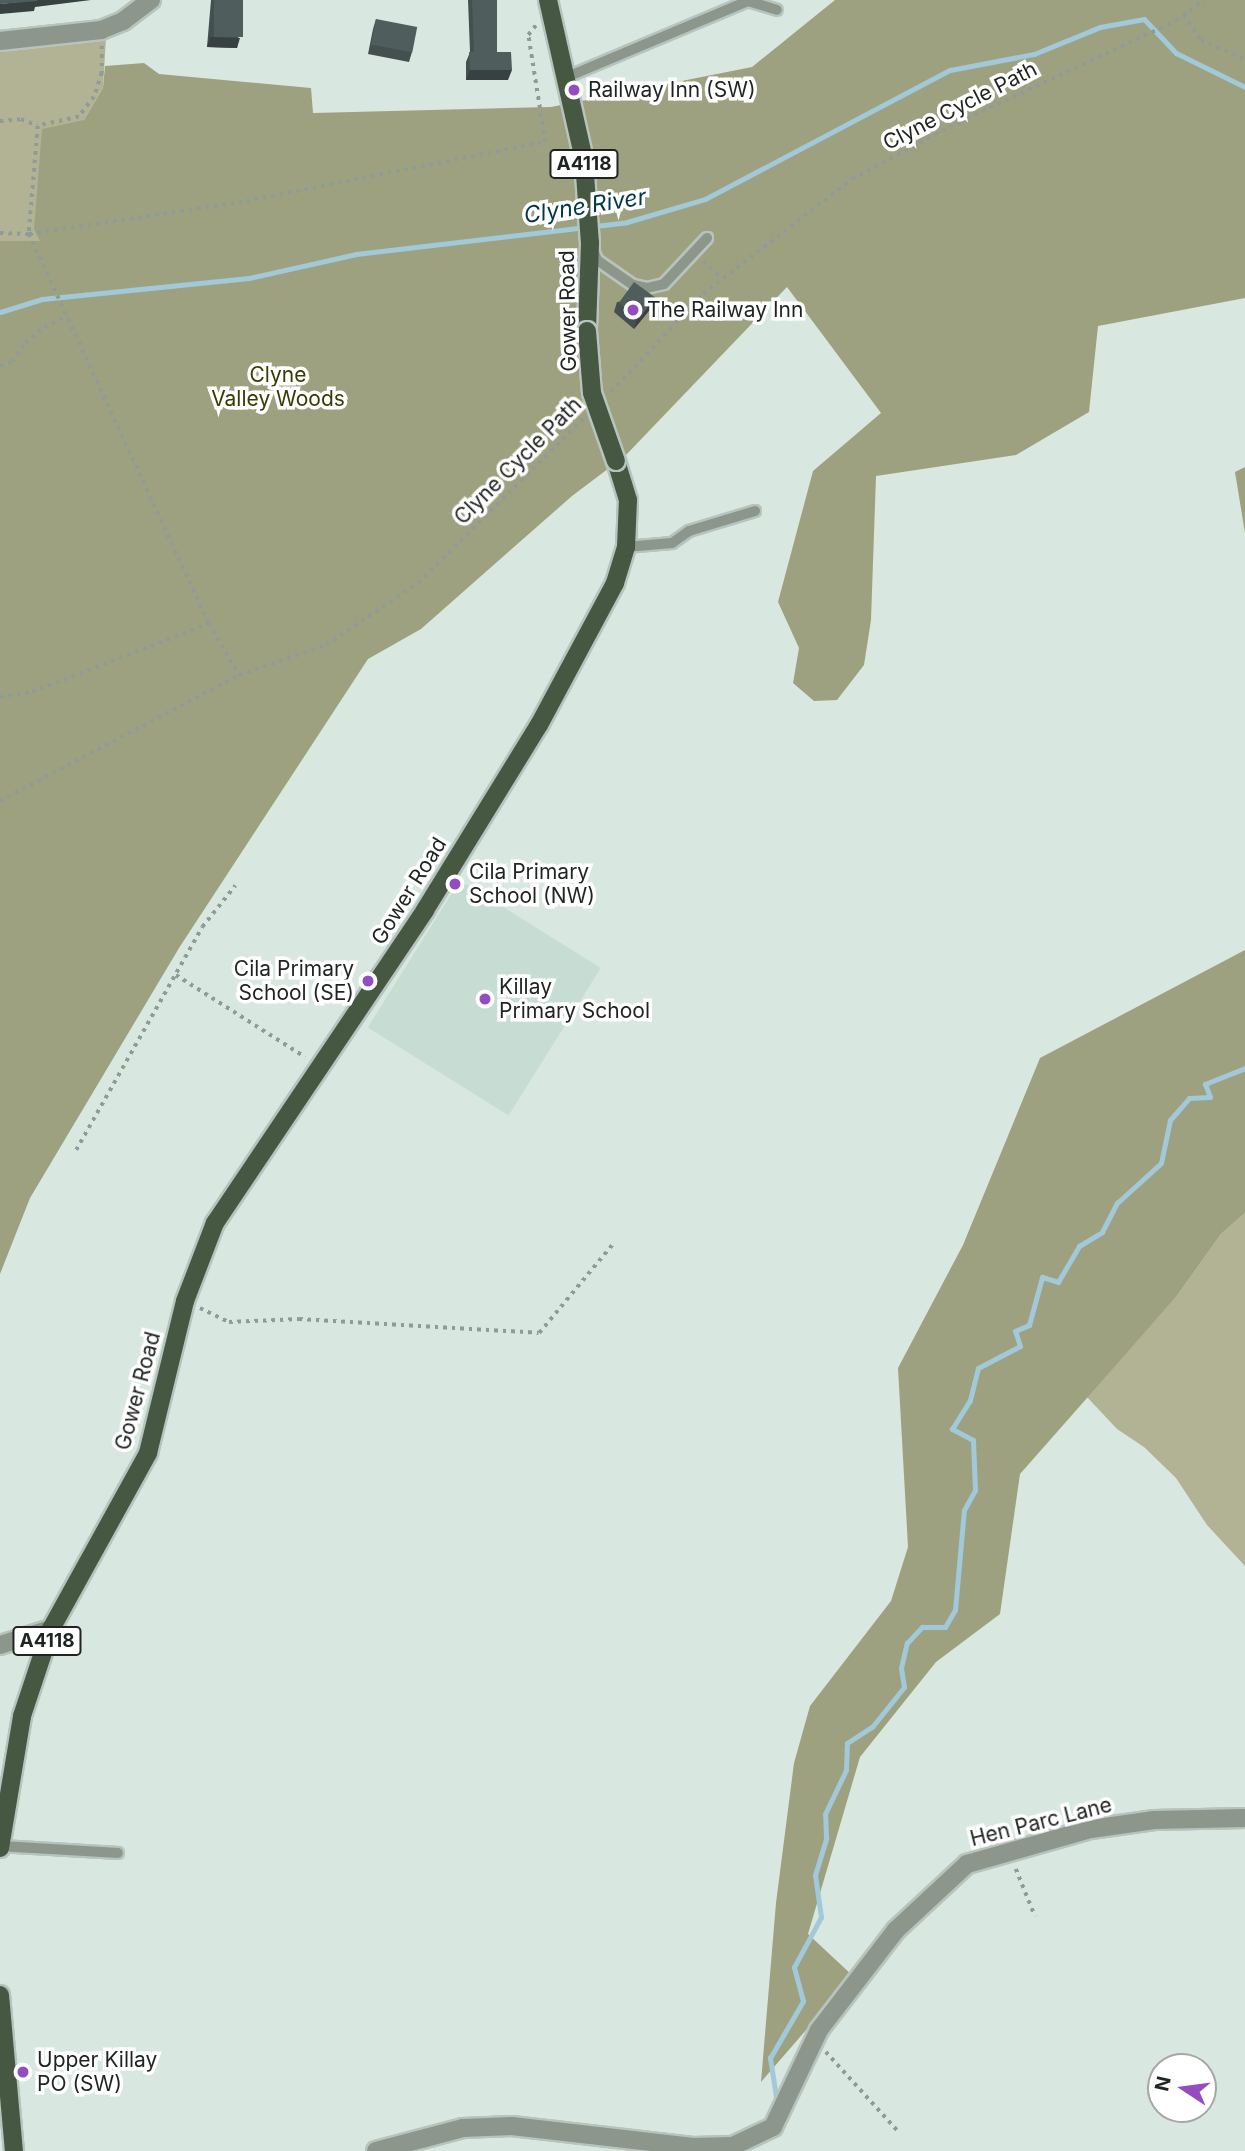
<!DOCTYPE html>
<html>
<head>
<meta charset="utf-8">
<style>
  body { margin:0 }
  #map { position:relative; width:1245px; height:2151px; overflow:hidden; background:#d8e7e0; font-family:Inter,sans-serif }
  div>[style] { position:absolute }
  .built>* { inset:0; background:#c7dcd3; transform-origin:0 0 }
  .green>* { inset:0; background:#b1b394 }
  .forest>* { inset:0; background:#9ea17f }
  .stream>* { height:5px; margin:-2.5px; padding:0 2.5px; transform-origin:2.5px; border-radius:2.5px; background:#a2c9d9 }
  .path>* { height:3.5px; margin-top:-1.75px; transform-origin:0; background:repeating-linear-gradient(90deg,#909b96 0 3.5px,transparent 0 8.5px) }
  .roads { filter:drop-shadow(2px 0 #b7c4be) drop-shadow(-2px 0 #b7c4be) drop-shadow(0 2px #b7c4be) drop-shadow(0 -2px #b7c4be) }
  .lane>* { height:10px; margin:-5px; padding:0 5px; transform-origin:5px; border-radius:5px; background:#8c968a }
  .street>* { height:18px; margin:-9px; padding:0 9px; transform-origin:9px; border-radius:9px; background:#8c968a }
  .primary>* { height:18px; margin:-9px; padding:0 9px; transform-origin:9px; border-radius:9px; background:#465742 }
  .bridges { filter:drop-shadow(2px 0 #b7c4be) drop-shadow(-2px 0 #b7c4be) drop-shadow(0 2px #b7c4be) drop-shadow(0 -2px #b7c4be) }
  .primary-bridge>* { height:18px; margin:-9px; padding:0 9px; transform-origin:9px; border-radius:9px; background:#465742 }
  .wall>* { inset:0; background:#445050 }
  .shaded-wall>* { inset:0; background:#374141 }
  .building>* { inset:0; background:#4f5d5d; transform-origin:0 0 }
  .dots>* { width:19px; height:19px; translate:-50% -50%; box-sizing:border-box; border:4px solid #fff; border-radius:50% }
  span { translate:-50% -50%; white-space:nowrap; text-align:center; line-height:1.15; -webkit-text-stroke:7px #fff; paint-order:stroke }
  .shield-label span { padding:2px 5px; background:#fff; border:2px solid; border-radius:5px; -webkit-text-stroke-width:0 }
  .shield-label { font-size:19px; color:#1f2422; font-weight:700 }
  .poi-label { font-size:21px; color:#1f2422 }
  .left { translate:0 -50%; text-align:left }
  .right { translate:-100% -50%; text-align:right }
  .street-label { font-size:21px; color:#1f2422 }
  .park-label { font-size:21px; color:#3a3b00 }
  .water-label { font-size:23px; color:#003849; font-style:italic }
  .north { position:absolute; left:1147px; top:2053px; width:70px; height:70px; box-sizing:border-box; background:#fff; border:2px solid #a5a7a7; border-radius:50%; rotate:283deg; font-size:19px; font-weight:700; line-height:28px; text-align:center; color:#1f2422 }
  .north::after { content:''; display:block; margin:auto; width:24px; height:32px; background:#934dc1; clip-path:polygon(50% 0,100% 100%,50% 72%,0 100%) }
</style>
</head>
<body>
<div id="map">
  <div class="built">
    <i style="left:460px;top:880px;width:166px;height:174px;rotate:32deg"></i>
  </div>
  <div class="green">
    <i style="clip-path:polygon(106px 38px,103px 88px,84px 120px,41px 242px,0 241px,0 51px)"></i>
    <i style="clip-path:polygon(1245px 1213px,1245px 1566px,1207px 1525px,1176px 1478px,1144px 1447px,1117px 1429px,1087px 1397px,1176px 1297px,1221px 1234px)"></i>
  </div>
  <div class="forest">
    <i style="clip-path:polygon(835px 0,1245px 0,1245px 298px,1098px 326px,1089px 412px,1016px 455px,876px 476px,871px 620px,864px 665px,837px 700px,814px 701px,793px 683px,799px 648px,778px 602px,813px 471px,881px 413px,787px 287px,625px 456px,572px 496px,421px 629px,368px 659px,179px 948px,30px 1198px,0 1274px,0 241px,40px 241px,34px 229px,42px 129px,84px 120px,103px 88px,105px 66px,144px 63px,159px 74px,311px 88px,313px 113px,551px 107px,752px 67px)"></i>
    <i style="clip-path:polygon(1245px 467px,1245px 533px,1235px 472px)"></i>
    <i style="clip-path:polygon(1245px 950px,1245px 1213px,1221px 1234px,1176px 1297px,1020px 1474px,1000px 1614px,936px 1662px,860px 1757px,808px 1934px,853px 1976px,761px 2082px,776px 1903px,794px 1763px,810px 1706px,891px 1601px,908px 1547px,898px 1368px,963px 1245px,1040px 1058px)"></i>
  </div>
  <div class="stream">
    <i style="left:0;top:312px;width:44px;rotate:-17.2deg"></i>
    <i style="left:42px;top:299px;width:208px;rotate:-5.8deg"></i>
    <i style="left:249px;top:278px;width:110px;rotate:-12.6deg"></i>
    <i style="left:356px;top:254px;width:273px;rotate:-6.7deg"></i>
    <i style="left:627px;top:222px;width:81px;rotate:-16.4deg"></i>
    <i style="left:705px;top:199px;width:277px;rotate:-27.8deg"></i>
    <i style="left:950px;top:70px;width:86px;rotate:-10.8deg"></i>
    <i style="left:1034px;top:54px;width:71px;rotate:-22.2deg"></i>
    <i style="left:1100px;top:27px;width:45px;rotate:-10.3deg"></i>
    <i style="left:1144px;top:19px;width:47px;rotate:46.7deg"></i>
    <i style="left:1176px;top:53px;width:77px;rotate:26.2deg"></i>
    <i style="left:777px;top:2103px;width:46px;rotate:-98.8deg"></i>
    <i style="left:770px;top:2058px;width:66px;rotate:-59.9deg"></i>
    <i style="left:803px;top:2001px;width:35px;rotate:-105deg"></i>
    <i style="left:794px;top:1967px;width:57px;rotate:-61.6deg"></i>
    <i style="left:821px;top:1917px;width:42px;rotate:-98.1deg"></i>
    <i style="left:815px;top:1875px;width:39px;rotate:-73deg"></i>
    <i style="left:826px;top:1838px;width:24px;rotate:-92deg"></i>
    <i style="left:825px;top:1814px;width:49px;rotate:-64.5deg"></i>
    <i style="left:846px;top:1770px;width:27px;rotate:-88deg"></i>
    <i style="left:847px;top:1743px;width:30px;rotate:-33deg"></i>
    <i style="left:872px;top:1727px;width:51px;rotate:-51.3deg"></i>
    <i style="left:904px;top:1687px;width:19px;rotate:-99deg"></i>
    <i style="left:901px;top:1668px;width:26px;rotate:-77deg"></i>
    <i style="left:907px;top:1643px;width:22px;rotate:-47deg"></i>
    <i style="left:922px;top:1627px;width:23px"></i>
    <i style="left:945px;top:1627px;width:20px;rotate:-60deg"></i>
    <i style="left:955px;top:1610px;width:100px;rotate:-84.9deg"></i>
    <i style="left:964px;top:1510px;width:23px;rotate:-61deg"></i>
    <i style="left:975px;top:1490px;width:50px;rotate:-92.3deg"></i>
    <i style="left:973px;top:1440px;width:24px;rotate:-152deg"></i>
    <i style="left:952px;top:1429px;width:34px;rotate:-58deg"></i>
    <i style="left:970px;top:1400px;width:33px;rotate:-76deg"></i>
    <i style="left:978px;top:1368px;width:47px;rotate:-27.6deg"></i>
    <i style="left:1020px;top:1346px;width:16px;rotate:-108deg"></i>
    <i style="left:1015px;top:1331px;width:15px;rotate:-23deg"></i>
    <i style="left:1029px;top:1325px;width:50px;rotate:-74.8deg"></i>
    <i style="left:1042px;top:1277px;width:17px;rotate:17deg"></i>
    <i style="left:1058px;top:1282px;width:42px;rotate:-59.7deg"></i>
    <i style="left:1079px;top:1246px;width:27px;rotate:-31deg"></i>
    <i style="left:1102px;top:1232px;width:33px;rotate:-63deg"></i>
    <i style="left:1117px;top:1203px;width:59px;rotate:-42.3deg"></i>
    <i style="left:1161px;top:1163px;width:44px;rotate:-78.2deg"></i>
    <i style="left:1170px;top:1120px;width:29px;rotate:-49deg"></i>
    <i style="left:1189px;top:1098px;width:21px;rotate:-3deg"></i>
    <i style="left:1210px;top:1097px;width:14px;rotate:-111deg"></i>
    <i style="left:1205px;top:1084px;width:43px;rotate:-21.8deg"></i>
  </div>
  <div class="path">
    <i style="left:1184px;top:15px;width:30px;rotate:56deg"></i>
    <i style="left:1201px;top:40px;width:48px;rotate:23.4deg"></i>
    <i style="left:102px;top:46px;width:27px;rotate:90deg"></i>
    <i style="left:102px;top:73px;width:25px;rotate:108deg"></i>
    <i style="left:94px;top:97px;width:25px;rotate:127deg"></i>
    <i style="left:79px;top:117px;width:42px;rotate:167.6deg"></i>
    <i style="left:38px;top:126px;width:108px;rotate:94.8deg"></i>
    <i style="left:29px;top:234px;width:429px;rotate:65.2deg"></i>
    <i style="left:209px;top:623px;width:60px;rotate:60deg"></i>
    <i style="left:0;top:121px;width:21px;rotate:-5deg"></i>
    <i style="left:21px;top:119px;width:18px;rotate:22deg"></i>
    <i style="left:0;top:233px;width:29px;rotate:2deg"></i>
    <i style="left:29px;top:234px;width:219px;rotate:-8.6deg"></i>
    <i style="left:246px;top:201px;width:305px;rotate:-11.2deg"></i>
    <i style="left:545px;top:142px;width:108px;rotate:-99deg"></i>
    <i style="left:528px;top:35px;width:13px;rotate:-51deg"></i>
    <i style="left:704px;top:261px;width:25px;rotate:45deg"></i>
    <i style="left:0;top:366px;width:13px;rotate:-18deg"></i>
    <i style="left:12px;top:362px;width:23px;rotate:-56deg"></i>
    <i style="left:25px;top:343px;width:25px;rotate:-40deg"></i>
    <i style="left:44px;top:327px;width:26px;rotate:-25deg"></i>
    <i style="left:611px;top:392px;width:134px;rotate:-46.8deg"></i>
    <i style="left:703px;top:294px;width:188px;rotate:-37.7deg"></i>
    <i style="left:852px;top:179px;width:121px;rotate:-28deg"></i>
    <i style="left:959px;top:122px;width:239px;rotate:-25deg"></i>
    <i style="left:1176px;top:21px;width:35px;rotate:-37deg"></i>
    <i style="left:0;top:697px;width:32px;rotate:-9deg"></i>
    <i style="left:32px;top:692px;width:189px;rotate:-21.1deg"></i>
    <i style="left:0;top:801px;width:270px;rotate:-27.8deg"></i>
    <i style="left:239px;top:675px;width:92px;rotate:-19deg"></i>
    <i style="left:326px;top:645px;width:111px;rotate:-34deg"></i>
    <i style="left:418px;top:583px;width:233px;rotate:-44.8deg"></i>
    <i style="left:176px;top:975px;width:153px;rotate:32.4deg"></i>
    <i style="left:76px;top:1150px;width:256px;rotate:-60.5deg"></i>
    <i style="left:202px;top:927px;width:53px;rotate:-51.2deg"></i>
    <i style="left:200px;top:1308px;width:32px;rotate:26deg"></i>
    <i style="left:229px;top:1322px;width:70px;rotate:-2.5deg"></i>
    <i style="left:299px;top:1319px;width:240px;rotate:3.3deg"></i>
    <i style="left:539px;top:1333px;width:116px;rotate:-50.3deg"></i>
    <i style="left:1016px;top:1869px;width:51px;rotate:68deg"></i>
    <i style="left:826px;top:2052px;width:107px;rotate:47.7deg"></i>
  </div>
  <div class="roads">
    <div class="lane">
      <i style="left:567px;top:77px;width:196px;rotate:-22.8deg"></i>
      <i style="left:748px;top:1px;width:30px;rotate:17deg"></i>
      <i style="left:593px;top:250px;width:11px;rotate:68deg"></i>
      <i style="left:597px;top:260px;width:44px;rotate:34.8deg"></i>
      <i style="left:633px;top:285px;width:14px;rotate:12deg"></i>
      <i style="left:647px;top:288px;width:17px;rotate:-13deg"></i>
      <i style="left:664px;top:284px;width:63px;rotate:-46.9deg"></i>
      <i style="left:626px;top:547px;width:46px;rotate:-5deg"></i>
      <i style="left:672px;top:543px;width:21px;rotate:-35deg"></i>
      <i style="left:689px;top:531px;width:69px;rotate:-16.9deg"></i>
      <i style="left:0;top:1846px;width:118px;rotate:3.4deg"></i>
    </div>
    <div class="street">
      <i style="left:0;top:41px;width:102px;rotate:-6.2deg"></i>
      <i style="left:101px;top:30px;width:24px;rotate:-22deg"></i>
      <i style="left:123px;top:21px;width:35px;rotate:-37deg"></i>
      <i style="left:0;top:1645px;width:53px;rotate:-17.4deg"></i>
      <i style="left:376px;top:2151px;width:90px;rotate:-14.8deg"></i>
      <i style="left:463px;top:2128px;width:49px;rotate:-2.3deg"></i>
      <i style="left:512px;top:2126px;width:182px;rotate:6.6deg"></i>
      <i style="left:693px;top:2147px;width:40px;rotate:-1.4deg"></i>
      <i style="left:733px;top:2146px;width:44px;rotate:-25.4deg"></i>
      <i style="left:773px;top:2127px;width:107px;rotate:-64.6deg"></i>
      <i style="left:819px;top:2030px;width:126px;rotate:-52.4deg"></i>
      <i style="left:896px;top:1930px;width:97px;rotate:-42.9deg"></i>
      <i style="left:967px;top:1864px;width:129px;rotate:-15.8deg"></i>
      <i style="left:1091px;top:1829px;width:64px;rotate:-8.1deg"></i>
      <i style="left:1154px;top:1820px;width:91px;rotate:-1.3deg"></i>
    </div>
    <div class="primary">
      <i style="left:548px;top:0;width:164px;rotate:77.3deg"></i>
      <i style="left:584px;top:160px;width:83px;rotate:85.9deg"></i>
      <i style="left:590px;top:243px;width:88px;rotate:92deg"></i>
      <i style="left:0;top:1848px;width:134px;rotate:-80.5deg"></i>
      <i style="left:22px;top:1716px;width:92px;rotate:-71.6deg"></i>
      <i style="left:51px;top:1629px;width:201px;rotate:-61.1deg"></i>
      <i style="left:148px;top:1453px;width:156px;rotate:-76.3deg"></i>
      <i style="left:185px;top:1301px;width:84px;rotate:-69deg"></i>
      <i style="left:215px;top:1223px;width:377px;rotate:-56.1deg"></i>
      <i style="left:425px;top:910px;width:217px;rotate:-58.4deg"></i>
      <i style="left:539px;top:725px;width:161px;rotate:-61.8deg"></i>
      <i style="left:615px;top:583px;width:38px;rotate:-73deg"></i>
      <i style="left:626px;top:547px;width:47px;rotate:-87.6deg"></i>
      <i style="left:628px;top:500px;width:41px;rotate:-107.1deg"></i>
      <i style="left:0;top:1995px;width:157px;rotate:84.9deg"></i>
    </div>
  </div>
  <div class="bridges">
    <div class="primary-bridge">
      <i style="left:587px;top:331px;width:62px;rotate:85.4deg"></i>
      <i style="left:592px;top:393px;width:72px;rotate:70.6deg"></i>
    </div>
  </div>
  <div class="wall">
    <i style="clip-path:polygon(211px 0,243px 0,237px 48px,207px 47px)"></i>
    <i style="clip-path:polygon(468px 0,497px 0,497px 52px,508px 80px,466px 80px,466px 62px,470px 52px)"></i>
    <i style="clip-path:polygon(376px 19px,412px 52px,409px 62px,368px 54px,373px 29px)"></i>
    <i style="clip-path:polygon(655px 297px,652px 307px,634px 329px,614px 312px,617px 302px)"></i>
  </div>
  <div class="shaded-wall">
    <i style="clip-path:polygon(36px 0,91px 0,35px 7px,34px 11px,0 14px,0 4px)"></i>
    <i style="clip-path:polygon(210px 37px,240px 38px,237px 48px,207px 47px)"></i>
    <i style="clip-path:polygon(470px 70px,512px 70px,508px 80px,466px 80px)"></i>
    <i style="clip-path:polygon(655px 297px,652px 307px,634px 329px,637px 319px)"></i>
  </div>
  <div class="building">
    <i style="clip-path:polygon(0 0,37px 0,38px 1px,0 4px)"></i>
    <i style="left:214px;top:0;width:29px;height:37px"></i>
    <i style="clip-path:polygon(472px 0,497px 0,497px 52px,511px 52px,512px 70px,470px 70px,469px 52px,474px 52px)"></i>
    <i style="left:376px;top:19px;width:42px;height:26px;rotate:11deg"></i>
    <i style="left:634px;top:282px;width:26px;height:26px;rotate:36deg"></i>
  </div>
  <div class="dots">
    <i style="left:574px;top:90px;background:#934dc1"></i>
    <i style="left:633px;top:310px;background:#934dc1"></i>
    <i style="left:455px;top:884px;background:#934dc1"></i>
    <i style="left:368px;top:981px;background:#934dc1"></i>
    <i style="left:485px;top:999px;background:#934dc1"></i>
    <i style="left:23px;top:2072px;background:#934dc1"></i>
  </div>
  <div class="shield-label">
    <span style="left:584px;top:164px">A4118</span>
    <span style="left:47px;top:1641px">A4118</span>
  </div>
  <div class="poi-label">
    <span class="left" style="left:588px;top:90px">Railway Inn (SW)</span>
    <span class="left" style="left:647px;top:310px">The Railway Inn</span>
    <span class="left" style="left:469px;top:884px">Cila Primary<br>School (NW)</span>
    <span class="right" style="left:354px;top:981px">Cila Primary<br>School (SE)</span>
    <span class="left" style="left:499px;top:999px">Killay<br>Primary School</span>
    <span class="left" style="left:37px;top:2072px">Upper Killay<br>PO (SW)</span>
  </div>
  <div class="street-label">
    <span style="left:960px;top:106px;rotate:-27deg">Clyne Cycle Path</span>
    <span style="left:568px;top:311px;rotate:-91deg">Gower Road</span>
    <span style="left:518px;top:461px;rotate:-45deg">Clyne Cycle Path</span>
    <span style="left:409px;top:891px;rotate:-58deg">Gower Road</span>
    <span style="left:138px;top:1391px;rotate:-75deg">Gower Road</span>
    <span style="left:1041px;top:1822px;rotate:-14deg">Hen Parc Lane</span>
  </div>
  <div class="park-label">
    <span style="left:278px;top:387px">Clyne<br>Valley Woods</span>
  </div>
  <div class="water-label">
    <span style="left:585px;top:206px;rotate:-9deg">Clyne River</span>
  </div>
  <div class="north">N</div>
</div>
</body>
</html>
